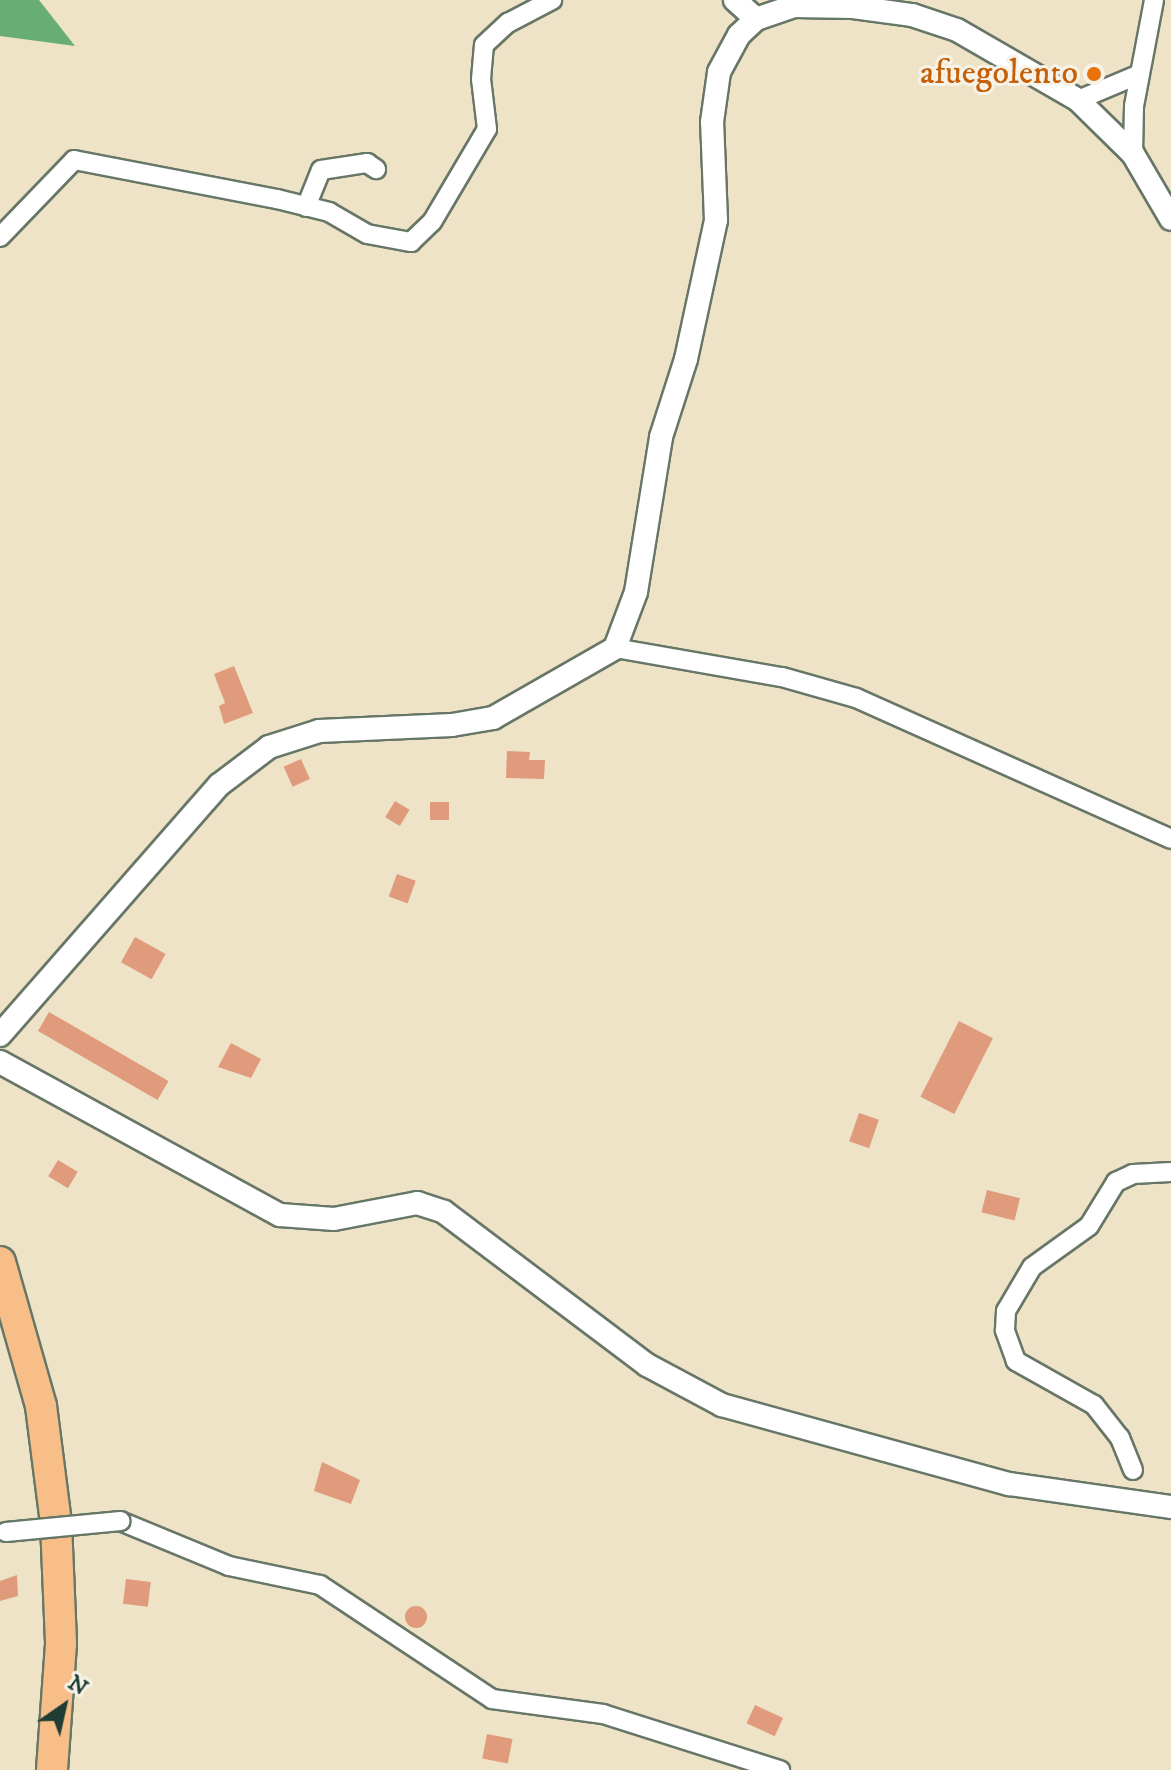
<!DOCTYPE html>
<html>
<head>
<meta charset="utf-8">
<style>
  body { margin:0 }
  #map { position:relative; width:1171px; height:1770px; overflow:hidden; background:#eee3c6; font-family:"IM FELL DW Pica",serif }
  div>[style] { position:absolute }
  .forest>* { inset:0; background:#68ae74 }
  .building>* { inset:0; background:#e09b7d; transform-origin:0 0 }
  .round { border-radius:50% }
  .roads { filter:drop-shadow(2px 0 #677767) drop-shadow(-2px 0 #677767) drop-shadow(0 2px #677767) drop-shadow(0 -2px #677767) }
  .minor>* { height:18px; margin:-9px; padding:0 9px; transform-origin:9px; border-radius:9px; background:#fff }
  .tertiary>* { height:22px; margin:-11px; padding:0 11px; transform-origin:11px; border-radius:11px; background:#fff }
  .trunk>* { height:30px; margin:-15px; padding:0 15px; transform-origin:15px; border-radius:15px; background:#f7be88 }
  .bridges { filter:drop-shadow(2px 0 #677767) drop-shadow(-2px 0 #677767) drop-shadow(0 2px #677767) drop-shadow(0 -2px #677767) }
  .minor-bridge>* { height:18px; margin:-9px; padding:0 9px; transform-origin:9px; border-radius:9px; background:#fff }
  .dots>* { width:22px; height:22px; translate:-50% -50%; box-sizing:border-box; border:4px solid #f7f3e8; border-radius:50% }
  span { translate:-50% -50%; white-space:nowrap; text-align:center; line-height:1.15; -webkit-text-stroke:6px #f7f3e8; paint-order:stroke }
  .food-label { font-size:34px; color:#c56008 }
  .right { translate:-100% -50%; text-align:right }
  .north { position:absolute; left:24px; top:1666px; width:80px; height:80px; -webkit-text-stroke:6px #f7f3e8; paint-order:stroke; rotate:34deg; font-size:22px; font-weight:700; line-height:32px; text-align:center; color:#1f3d34 }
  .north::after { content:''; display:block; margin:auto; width:28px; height:36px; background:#1f3d34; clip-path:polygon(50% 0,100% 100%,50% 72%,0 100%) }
</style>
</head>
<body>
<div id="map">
  <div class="forest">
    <i style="clip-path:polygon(0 0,39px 0,75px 46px,0 36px)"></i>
  </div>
  <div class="building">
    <i style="clip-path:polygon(234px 666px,253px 713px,224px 724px,219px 706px,225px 703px,214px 674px)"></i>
    <i style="clip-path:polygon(507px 751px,530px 752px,529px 760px,545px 760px,544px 779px,506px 778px)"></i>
    <i style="left:301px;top:759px;width:22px;height:19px;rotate:66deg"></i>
    <i style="left:395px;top:801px;width:17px;height:19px;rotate:31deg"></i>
    <i style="left:430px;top:802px;width:19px;height:18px"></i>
    <i style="left:397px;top:874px;width:20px;height:24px;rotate:20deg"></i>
    <i style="left:135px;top:937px;width:35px;height:29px;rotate:29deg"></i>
    <i style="left:49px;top:1012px;width:138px;height:22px;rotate:30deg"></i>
    <i style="left:959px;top:1021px;width:38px;height:85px;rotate:27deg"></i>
    <i style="clip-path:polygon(231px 1043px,261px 1059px,251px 1078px,218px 1067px)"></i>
    <i style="left:859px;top:1113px;width:21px;height:30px;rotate:19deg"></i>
    <i style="left:58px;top:1160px;width:23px;height:19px;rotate:31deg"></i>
    <i style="left:987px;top:1190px;width:34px;height:23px;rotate:14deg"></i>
    <i style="clip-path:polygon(322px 1462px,360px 1480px,351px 1504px,314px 1491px)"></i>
    <i style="clip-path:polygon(17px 1575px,18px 1596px,0 1601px,0 1581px)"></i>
    <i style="left:126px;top:1579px;width:25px;height:25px;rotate:7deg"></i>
    <i class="round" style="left:405px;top:1606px;width:22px;height:22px"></i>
    <i style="left:755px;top:1705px;width:31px;height:20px;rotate:25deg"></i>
    <i style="left:487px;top:1734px;width:26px;height:25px;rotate:11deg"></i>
  </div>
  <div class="roads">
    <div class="minor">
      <i style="left:1078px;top:100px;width:67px;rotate:-22.8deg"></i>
      <i style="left:1133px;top:154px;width:48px;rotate:-88.8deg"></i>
      <i style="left:1134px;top:106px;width:108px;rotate:-79.3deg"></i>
      <i style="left:306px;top:207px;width:40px;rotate:-68deg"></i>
      <i style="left:321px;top:170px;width:47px;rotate:-8.7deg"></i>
      <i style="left:367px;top:163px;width:11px;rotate:34deg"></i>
      <i style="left:0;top:237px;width:107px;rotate:-46.1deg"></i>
      <i style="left:74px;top:160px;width:207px;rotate:10.9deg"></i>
      <i style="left:277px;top:199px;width:54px;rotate:14deg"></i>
      <i style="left:329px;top:212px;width:44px;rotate:30.1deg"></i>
      <i style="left:367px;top:234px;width:45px;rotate:10.3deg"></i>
      <i style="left:411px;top:242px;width:29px;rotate:-44deg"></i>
      <i style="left:432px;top:222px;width:108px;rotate:-59.4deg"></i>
      <i style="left:487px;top:129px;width:50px;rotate:-96.8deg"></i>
      <i style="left:481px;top:79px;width:34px;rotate:-85deg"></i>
      <i style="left:484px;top:45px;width:33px;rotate:-43deg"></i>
      <i style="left:508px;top:23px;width:50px;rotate:-27.6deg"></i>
      <i style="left:615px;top:648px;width:169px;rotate:9.9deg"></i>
      <i style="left:782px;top:677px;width:77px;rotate:15.8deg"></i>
      <i style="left:856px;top:698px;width:345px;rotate:24.1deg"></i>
      <i style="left:1133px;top:1470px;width:35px;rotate:-112deg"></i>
      <i style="left:1120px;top:1438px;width:42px;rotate:-128.2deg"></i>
      <i style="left:1094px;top:1405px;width:90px;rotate:-150.6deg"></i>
      <i style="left:1016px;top:1361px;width:33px;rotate:-110deg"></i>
      <i style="left:1005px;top:1330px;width:19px;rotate:-87deg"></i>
      <i style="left:1006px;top:1311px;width:51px;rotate:-59.4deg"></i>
      <i style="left:1032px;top:1267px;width:70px;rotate:-35.7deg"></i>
      <i style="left:1089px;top:1226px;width:52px;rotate:-58.5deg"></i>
      <i style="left:1116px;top:1182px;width:19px;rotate:-25deg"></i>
      <i style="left:1133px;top:1174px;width:38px;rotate:-3deg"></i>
      <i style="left:120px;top:1521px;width:118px;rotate:22.4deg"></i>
      <i style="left:229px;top:1566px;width:93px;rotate:11.8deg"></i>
      <i style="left:320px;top:1585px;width:206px;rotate:33.5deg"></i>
      <i style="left:492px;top:1699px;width:112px;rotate:7.7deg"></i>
      <i style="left:603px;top:1714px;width:186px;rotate:17.6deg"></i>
    </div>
    <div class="tertiary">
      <i style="left:735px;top:0;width:28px;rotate:42deg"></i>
      <i style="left:0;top:1035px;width:332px;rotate:-48.8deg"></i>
      <i style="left:219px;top:785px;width:63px;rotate:-37.2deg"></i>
      <i style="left:269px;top:747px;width:52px;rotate:-17.7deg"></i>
      <i style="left:319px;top:731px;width:133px;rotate:-2.6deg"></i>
      <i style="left:452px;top:725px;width:42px;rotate:-9.7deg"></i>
      <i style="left:493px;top:718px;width:141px;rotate:-29.8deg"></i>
      <i style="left:615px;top:648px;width:60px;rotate:-69.4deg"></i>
      <i style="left:636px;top:592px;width:157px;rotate:-80.8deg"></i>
      <i style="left:661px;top:437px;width:82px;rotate:-72.2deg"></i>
      <i style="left:686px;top:359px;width:142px;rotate:-77.8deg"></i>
      <i style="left:716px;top:220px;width:98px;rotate:-92.3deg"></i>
      <i style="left:712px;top:122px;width:50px;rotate:-82deg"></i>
      <i style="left:719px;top:72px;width:42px;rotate:-61.6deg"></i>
      <i style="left:739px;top:35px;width:23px;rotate:-43deg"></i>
      <i style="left:756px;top:19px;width:40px;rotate:-18.9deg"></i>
      <i style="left:794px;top:6px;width:59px;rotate:1deg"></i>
      <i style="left:853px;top:7px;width:60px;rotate:7.7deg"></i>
      <i style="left:912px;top:15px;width:47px;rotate:18.4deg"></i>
      <i style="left:957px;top:30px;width:140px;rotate:30deg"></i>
      <i style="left:1078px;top:100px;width:77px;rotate:44.5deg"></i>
      <i style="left:1133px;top:154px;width:75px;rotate:59.7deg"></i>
      <i style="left:0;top:1062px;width:319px;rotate:28.7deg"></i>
      <i style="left:280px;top:1215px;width:54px;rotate:4.2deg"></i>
      <i style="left:334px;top:1219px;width:85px;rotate:-10.9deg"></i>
      <i style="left:417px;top:1203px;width:28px;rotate:18deg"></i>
      <i style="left:444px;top:1212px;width:254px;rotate:37deg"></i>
      <i style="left:647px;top:1365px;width:85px;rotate:28.1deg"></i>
      <i style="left:722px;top:1405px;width:298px;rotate:15.4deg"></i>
      <i style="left:1009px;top:1484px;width:164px;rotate:8.1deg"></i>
    </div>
    <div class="trunk">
      <i style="left:0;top:1262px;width:150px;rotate:74.1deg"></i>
      <i style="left:41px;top:1406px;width:118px;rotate:82.7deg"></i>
      <i style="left:56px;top:1523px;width:121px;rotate:87.6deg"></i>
      <i style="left:61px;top:1644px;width:126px;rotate:94.1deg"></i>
    </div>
  </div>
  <div class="bridges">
    <div class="minor-bridge">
      <i style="left:6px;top:1532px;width:115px;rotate:-5.5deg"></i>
    </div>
  </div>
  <div class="dots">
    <i style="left:1094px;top:74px;background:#e8710a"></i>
  </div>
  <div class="food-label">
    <span class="right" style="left:1078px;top:74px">afuegolento</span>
  </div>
  <div class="north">N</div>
</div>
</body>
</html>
